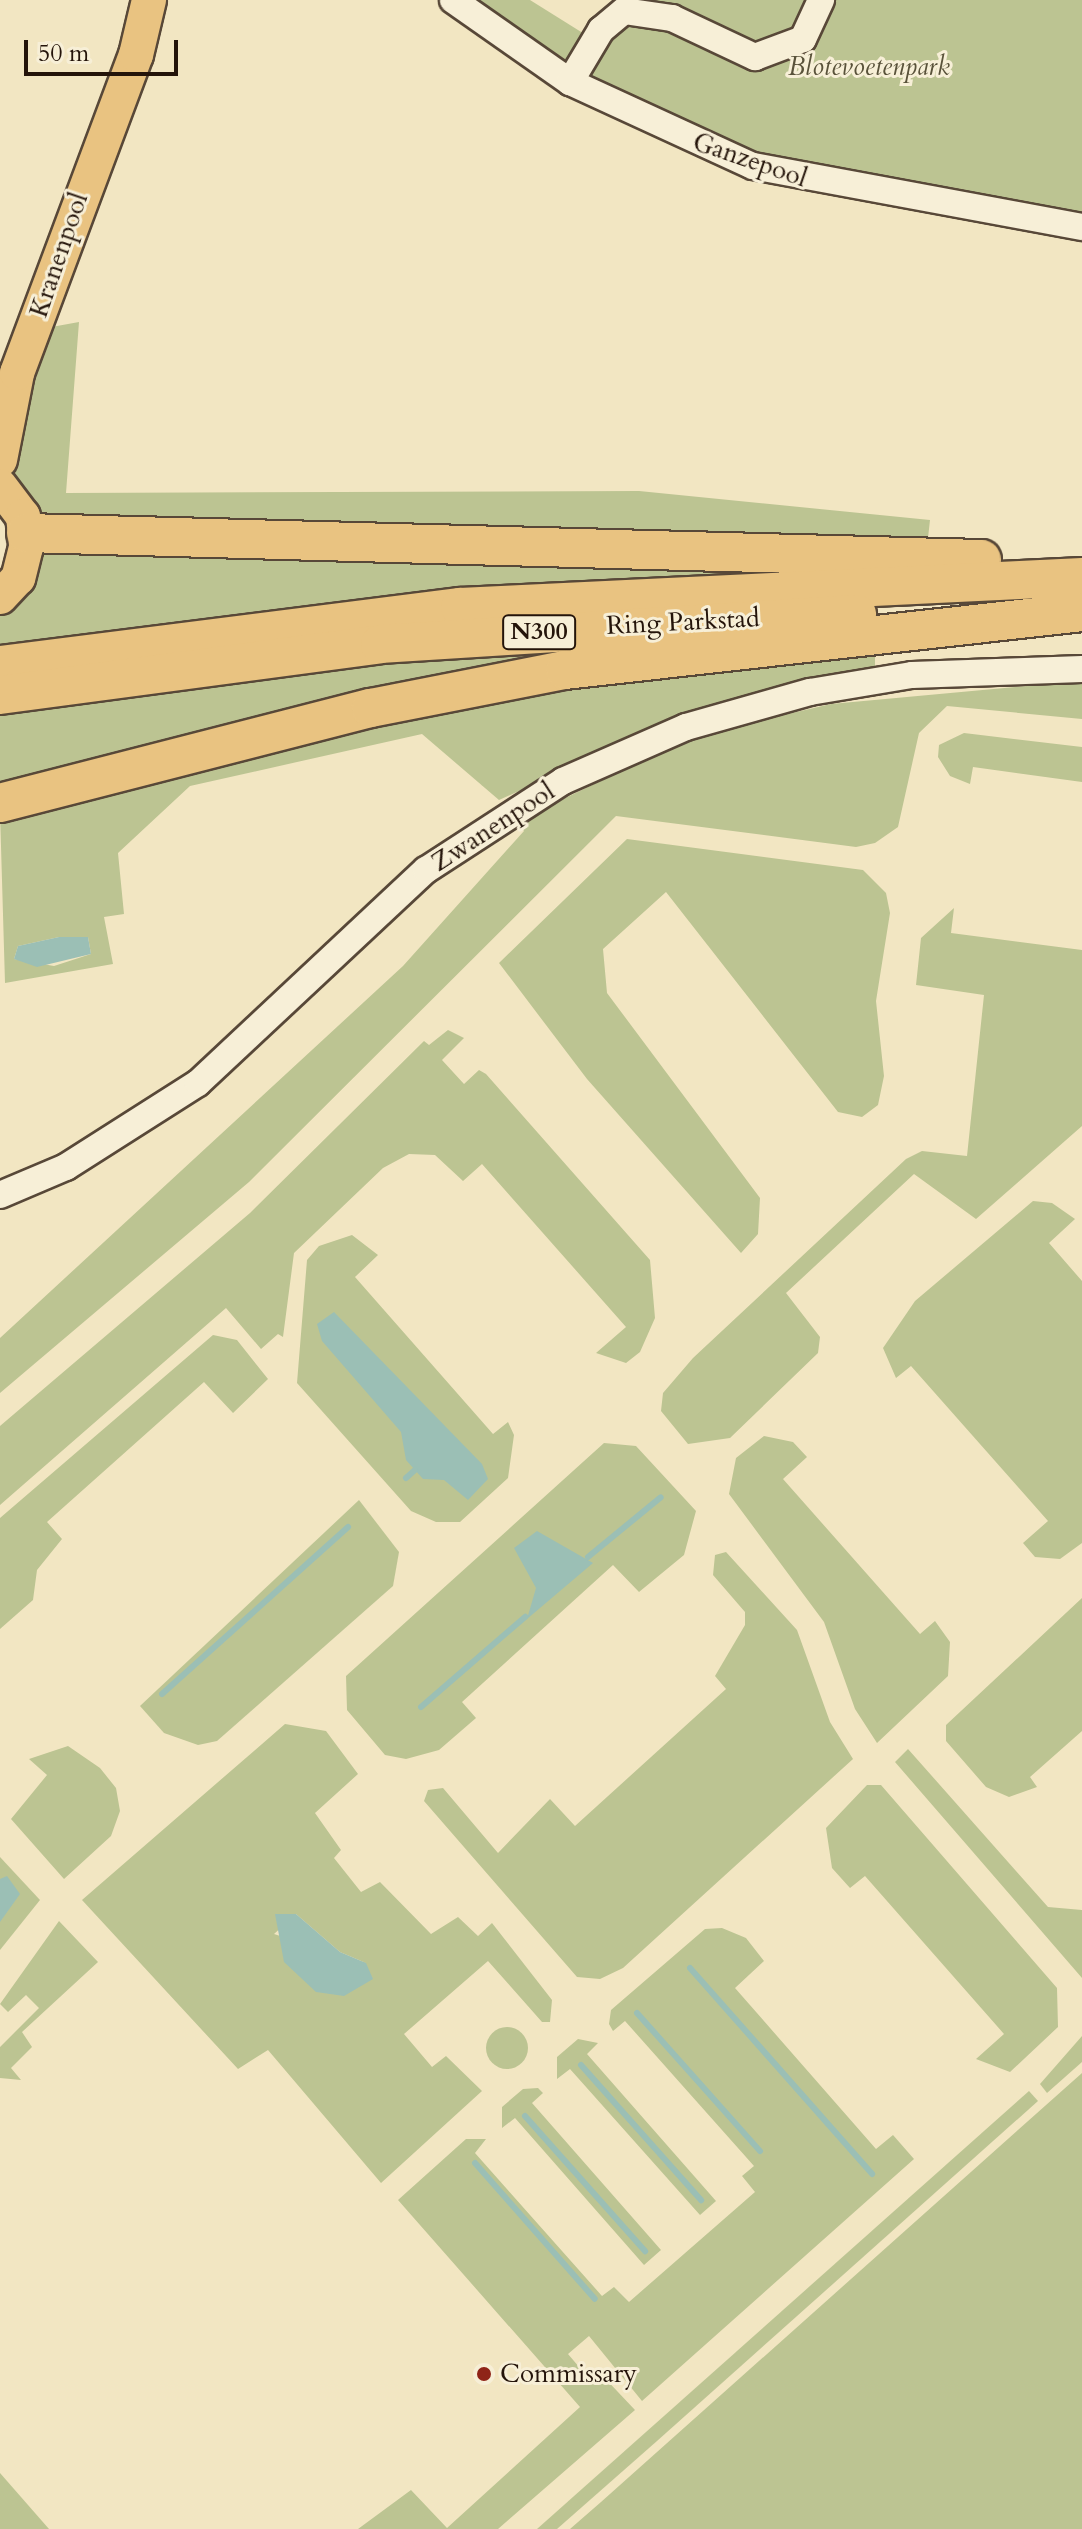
<!DOCTYPE html>
<html>
<head>
<meta charset="utf-8">
<style>
  body { margin:0 }
  #map { position:relative; width:1082px; height:2529px; overflow:hidden; background:#f2e6c2; font-family:Cardo,serif }
  div>[style] { position:absolute }
  .green>* { inset:0; background:#bcc492 }
  .round { border-radius:50% }
  .water>* { inset:0; background:#9bbfb5 }
  .stream>* { height:6px; margin:-3px; padding:0 3px; transform-origin:3px; border-radius:3px; background:#9bbfb5 }
  .roads { filter:drop-shadow(2px 0 #584838) drop-shadow(-2px 0 #584838) drop-shadow(0 2px #584838) drop-shadow(0 -2px #584838) }
  .minor>* { height:26px; margin:-13px; padding:0 13px; transform-origin:13px; border-radius:13px; background:#f7efd7 }
  .major>* { height:34px; margin:-17px; padding:0 17px; transform-origin:17px; border-radius:17px; background:#e9c381 }
  .highway>* { height:38px; margin:-19px; padding:0 19px; transform-origin:19px; border-radius:19px; background:#e9c381 }
  .dots>* { width:22px; height:22px; translate:-50% -50%; box-sizing:border-box; border:4px solid #f7efd7; border-radius:50% }
  span { translate:-50% -50%; white-space:nowrap; text-align:center; line-height:1.15; -webkit-text-stroke:6px #f7efd7; paint-order:stroke }
  .shield-label span { padding:2px 6px; background:#f7efd7; border:2px solid; border-radius:6px; -webkit-text-stroke-width:0 }
  .shield-label { font-size:24px; color:#24140a; font-weight:700 }
  .park-label { font-size:26px; color:#59523a; font-style:italic }
  .street-label { font-size:26px; color:#24140a }
  .poi-label { font-size:26px; color:#24140a }
  .left { translate:0 -50%; text-align:left }
  .scale { position:absolute; left:24px; top:40px; width:154px; height:36px; box-sizing:border-box; border:4px solid #24140a; border-top:0; padding-left:10px; font-size:24px; line-height:28px; white-space:nowrap; color:#24140a; -webkit-text-stroke:6px #f7efd7; paint-order:stroke }
</style>
</head>
<body>
<div id="map">
  <div class="green">
    <i style="clip-path:polygon(474px 0,530px 0,586px 35px,617px 0,1082px 0,1082px 218px,751px 151px,604px 86px)"></i>
    <i style="clip-path:polygon(79px 322px,66px 493px,639px 491px,930px 520px,927px 547px,49px 530px,16px 488px,9px 462px,46px 328px)"></i>
    <i style="clip-path:polygon(37px 548px,909px 570px,0 647px,0 609px)"></i>
    <i style="clip-path:polygon(738px 638px,0 795px,0 713px,321px 664px)"></i>
    <i style="clip-path:polygon(evenodd,875px 645px,875px 671px,700px 709px,499px 800px,422px 734px,190px 786px,118px 853px,124px 914px,104px 917px,113px 964px,5px 983px,0 812px,432px 704px,875px 645px,59px 937px,88px 937px,91px 954px,54px 966px,14px 959px,18px 946px,59px 937px)"></i>
    <i style="clip-path:polygon(1082px 681px,1082px 719px,947px 706px,919px 733px,898px 827px,875px 843px,856px 847px,616px 816px,249px 1182px,0 1393px,0 1338px,403px 966px,524px 831px,517px 821px,697px 735px,831px 704px)"></i>
    <i style="clip-path:polygon(964px 733px,1082px 747px,1082px 782px,973px 767px,970px 784px,950px 776px,938px 757px,939px 745px)"></i>
    <i style="clip-path:polygon(627px 839px,863px 870px,886px 893px,890px 913px,876px 1001px,884px 1076px,878px 1105px,862px 1117px,838px 1112px,666px 892px,603px 949px,607px 993px,760px 1198px,758px 1234px,741px 1253px,587px 1079px,499px 963px)"></i>
    <i style="clip-path:polygon(954px 908px,951px 933px,1082px 950px,1082px 1126px,976px 1219px,914px 1174px,786px 1293px,820px 1337px,818px 1353px,730px 1438px,688px 1444px,661px 1411px,663px 1393px,693px 1358px,906px 1159px,922px 1151px,967px 1156px,984px 995px,916px 985px,921px 938px)"></i>
    <i style="clip-path:polygon(448px 1030px,464px 1038px,442px 1060px,464px 1084px,479px 1070px,486px 1074px,650px 1260px,655px 1318px,640px 1352px,626px 1363px,596px 1353px,626px 1327px,482px 1164px,463px 1181px,435px 1155px,409px 1154px,383px 1168px,294px 1253px,283px 1337px,278px 1334px,261px 1349px,226px 1308px,0 1505px,0 1426px,250px 1213px,424px 1041px,429px 1045px)"></i>
    <i style="clip-path:polygon(1033px 1201px,1052px 1203px,1075px 1219px,1049px 1243px,1082px 1281px,1082px 1543px,1060px 1559px,1035px 1557px,1023px 1543px,1048px 1521px,911px 1366px,896px 1378px,883px 1348px,915px 1301px)"></i>
    <i style="clip-path:polygon(352px 1235px,378px 1255px,355px 1277px,493px 1434px,508px 1422px,514px 1435px,508px 1478px,460px 1522px,436px 1522px,411px 1511px,297px 1383px,307px 1260px,319px 1246px)"></i>
    <i style="clip-path:polygon(213px 1335px,237px 1340px,268px 1379px,233px 1413px,204px 1382px,47px 1522px,62px 1539px,37px 1570px,33px 1600px,0 1629px,0 1518px)"></i>
    <i style="clip-path:polygon(764px 1436px,793px 1442px,807px 1457px,783px 1479px,920px 1634px,935px 1621px,950px 1642px,948px 1676px,877px 1743px,855px 1709px,824px 1622px,729px 1494px,736px 1458px)"></i>
    <i style="clip-path:polygon(604px 1443px,636px 1446px,696px 1511px,684px 1555px,639px 1592px,613px 1565px,462px 1702px,476px 1718px,439px 1750px,406px 1759px,385px 1755px,347px 1710px,346px 1676px)"></i>
    <i style="clip-path:polygon(359px 1500px,399px 1552px,393px 1586px,217px 1741px,198px 1745px,164px 1733px,140px 1706px)"></i>
    <i style="clip-path:polygon(726px 1552px,797px 1630px,830px 1722px,853px 1759px,623px 1968px,600px 1979px,577px 1977px,424px 1801px,428px 1790px,443px 1788px,498px 1853px,550px 1799px,575px 1826px,726px 1689px,715px 1676px,745px 1625px,745px 1612px,713px 1575px,715px 1555px)"></i>
    <i style="clip-path:polygon(1082px 1598px,1082px 1731px,1030px 1777px,1037px 1787px,1009px 1797px,986px 1787px,946px 1741px,946px 1725px)"></i>
    <i style="clip-path:polygon(evenodd,285px 1724px,326px 1731px,358px 1774px,315px 1813px,341px 1850px,334px 1858px,361px 1892px,380px 1882px,431px 1934px,458px 1917px,478px 1936px,492px 1923px,552px 2000px,550px 2022px,542px 2022px,488px 1961px,404px 2034px,432px 2067px,446px 2056px,482px 2091px,381px 2183px,268px 2050px,238px 2069px,82px 1900px,285px 1724px,296px 1914px,340px 1952px,366px 1963px,274px 1934px,296px 1914px)"></i>
    <i style="clip-path:polygon(68px 1746px,100px 1768px,116px 1788px,120px 1811px,111px 1836px,64px 1879px,11px 1819px,47px 1775px,29px 1759px)"></i>
    <i style="clip-path:polygon(908px 1749px,1048px 1907px,1082px 1910px,1082px 1978px,895px 1762px)"></i>
    <i style="clip-path:polygon(867px 1785px,881px 1785px,1057px 1988px,1058px 2027px,1010px 2072px,976px 2059px,1004px 2034px,865px 1876px,850px 1888px,832px 1868px,826px 1828px)"></i>
    <i style="clip-path:polygon(0 1857px,40px 1900px,0 1950px)"></i>
    <i style="clip-path:polygon(59px 1921px,98px 1962px,22px 2032px,32px 2047px,11px 2068px,21px 2080px,0 2078px,0 2047px,39px 2008px,26px 1995px,8px 2012px,0 2004px)"></i>
    <i style="clip-path:polygon(722px 1928px,746px 1938px,764px 1961px,735px 1988px,876px 2149px,893px 2135px,914px 2159px,642px 2401px,589px 2336px,568px 2354px,591px 2381px,600px 2373px,635px 2410px,498px 2529px,358px 2529px,411px 2490px,447px 2528px,580px 2407px,398px 2200px,466px 2139px,486px 2139px,475px 2153px,602px 2296px,614px 2287px,629px 2302px,755px 2192px,742px 2176px,754px 2166px,625px 2021px,613px 2031px,609px 2024px,611px 2010px,705px 1929px)"></i>
    <i class="round" style="left:486px;top:2027px;width:42px;height:42px"></i>
    <i style="clip-path:polygon(1082px 2036px,1082px 2062px,1047px 2093px,1040px 2084px)"></i>
    <i style="clip-path:polygon(578px 2039px,598px 2043px,587px 2054px,716px 2201px,700px 2215px,570px 2069px,557px 2079px,557px 2057px)"></i>
    <i style="clip-path:polygon(1082px 2073px,1082px 2529px,570px 2529px,601px 2502px)"></i>
    <i style="clip-path:polygon(538px 2088px,543px 2093px,532px 2103px,661px 2250px,644px 2265px,515px 2118px,502px 2128px,502px 2107px,523px 2089px)"></i>
    <i style="clip-path:polygon(1029px 2091px,1038px 2101px,657px 2441px,557px 2529px,537px 2529px)"></i>
    <i style="clip-path:polygon(0 2473px,49px 2529px,0 2529px)"></i>
  </div>
  <div class="water">
    <i style="clip-path:polygon(59px 937px,88px 937px,91px 954px,37px 967px,14px 959px,18px 946px)"></i>
    <i style="clip-path:polygon(334px 1312px,482px 1464px,488px 1479px,468px 1500px,444px 1480px,423px 1479px,406px 1460px,401px 1432px,322px 1341px,317px 1324px)"></i>
    <i style="clip-path:polygon(537px 1531px,593px 1563px,527px 1619px,536px 1588px,514px 1548px)"></i>
    <i style="clip-path:polygon(7px 1876px,20px 1894px,0 1922px,0 1879px)"></i>
    <i style="clip-path:polygon(275px 1914px,296px 1914px,340px 1952px,366px 1963px,373px 1979px,344px 1996px,316px 1992px,284px 1962px)"></i>
  </div>
  <div class="stream">
    <i style="left:406px;top:1478px;width:12px;rotate:-42deg"></i>
    <i style="left:588px;top:1557px;width:94px;rotate:-39.4deg"></i>
    <i style="left:162px;top:1694px;width:250px;rotate:-41.9deg"></i>
    <i style="left:421px;top:1707px;width:138px;rotate:-40.9deg"></i>
    <i style="left:690px;top:1968px;width:275px;rotate:48.5deg"></i>
    <i style="left:637px;top:2013px;width:185px;rotate:48.3deg"></i>
    <i style="left:581px;top:2065px;width:181px;rotate:48.4deg"></i>
    <i style="left:525px;top:2116px;width:181px;rotate:48.4deg"></i>
    <i style="left:475px;top:2163px;width:181px;rotate:48.6deg"></i>
  </div>
  <div class="roads">
    <div class="minor">
      <i style="left:453px;top:0;width:143px;rotate:35deg"></i>
      <i style="left:570px;top:82px;width:201px;rotate:24.7deg"></i>
      <i style="left:753px;top:166px;width:335px;rotate:10.5deg"></i>
      <i style="left:570px;top:82px;width:61px;rotate:-59.2deg"></i>
      <i style="left:601px;top:30px;width:30px;rotate:-40deg"></i>
      <i style="left:624px;top:11px;width:49px;rotate:8.3deg"></i>
      <i style="left:672px;top:18px;width:92px;rotate:25.2deg"></i>
      <i style="left:755px;top:57px;width:51px;rotate:-20.6deg"></i>
      <i style="left:803px;top:39px;width:43px;rotate:-65.2deg"></i>
      <i style="left:0;top:1195px;width:72px;rotate:-23deg"></i>
      <i style="left:66px;top:1167px;width:156px;rotate:-32.5deg"></i>
      <i style="left:198px;top:1083px;width:312px;rotate:-43.1deg"></i>
      <i style="left:426px;top:870px;width:163px;rotate:-33deg"></i>
      <i style="left:563px;top:781px;width:134px;rotate:-23.7deg"></i>
      <i style="left:686px;top:727px;width:129px;rotate:-15.8deg"></i>
      <i style="left:810px;top:692px;width:103px;rotate:-9.5deg"></i>
      <i style="left:912px;top:675px;width:170px;rotate:-2deg"></i>
    </div>
    <div class="major">
      <i style="left:0;top:460px;width:89px;rotate:-78.9deg"></i>
      <i style="left:17px;top:373px;width:340px;rotate:-69.5deg"></i>
      <i style="left:136px;top:55px;width:57px;rotate:-76.7deg"></i>
      <i style="left:0;top:486px;width:38px;rotate:53deg"></i>
      <i style="left:23px;top:516px;width:31px;rotate:84deg"></i>
      <i style="left:26px;top:547px;width:32px;rotate:104deg"></i>
      <i style="left:18px;top:578px;width:26px;rotate:133deg"></i>
    </div>
    <div class="highway">
      <i style="left:26px;top:533px;width:956px;rotate:1.56deg"></i>
      <i style="left:0;top:665px;width:464px;rotate:-7.2deg"></i>
      <i style="left:460px;top:607px;width:623px;rotate:-2.76deg"></i>
      <i style="left:0;top:695px;width:383px;rotate:-7.6deg"></i>
      <i style="left:380px;top:644px;width:478px;rotate:-3.6deg"></i>
      <i style="left:0;top:803px;width:383px;rotate:-14.4deg"></i>
      <i style="left:371px;top:708px;width:198px;rotate:-11.1deg"></i>
      <i style="left:565px;top:670px;width:520px;rotate:-6.4deg"></i>
    </div>
  </div>
  <div class="dots">
    <i style="left:484px;top:2374px;background:#8f2418"></i>
  </div>
  <div class="shield-label">
    <span style="left:539px;top:632px">N300</span>
  </div>
  <div class="park-label">
    <span style="left:869px;top:67px">Blotevoetenpark</span>
  </div>
  <div class="street-label">
    <span style="left:750px;top:160px;rotate:19deg">Ganzepool</span>
    <span style="left:59px;top:255px;rotate:-71deg">Kranenpool</span>
    <span style="left:683px;top:622px;rotate:-3deg">Ring Parkstad</span>
    <span style="left:493px;top:827px;rotate:-33deg">Zwanenpool</span>
  </div>
  <div class="poi-label">
    <span class="left" style="left:500px;top:2374px">Commissary</span>
  </div>
  <div class="scale">50 m</div>
</div>
</body>
</html>
